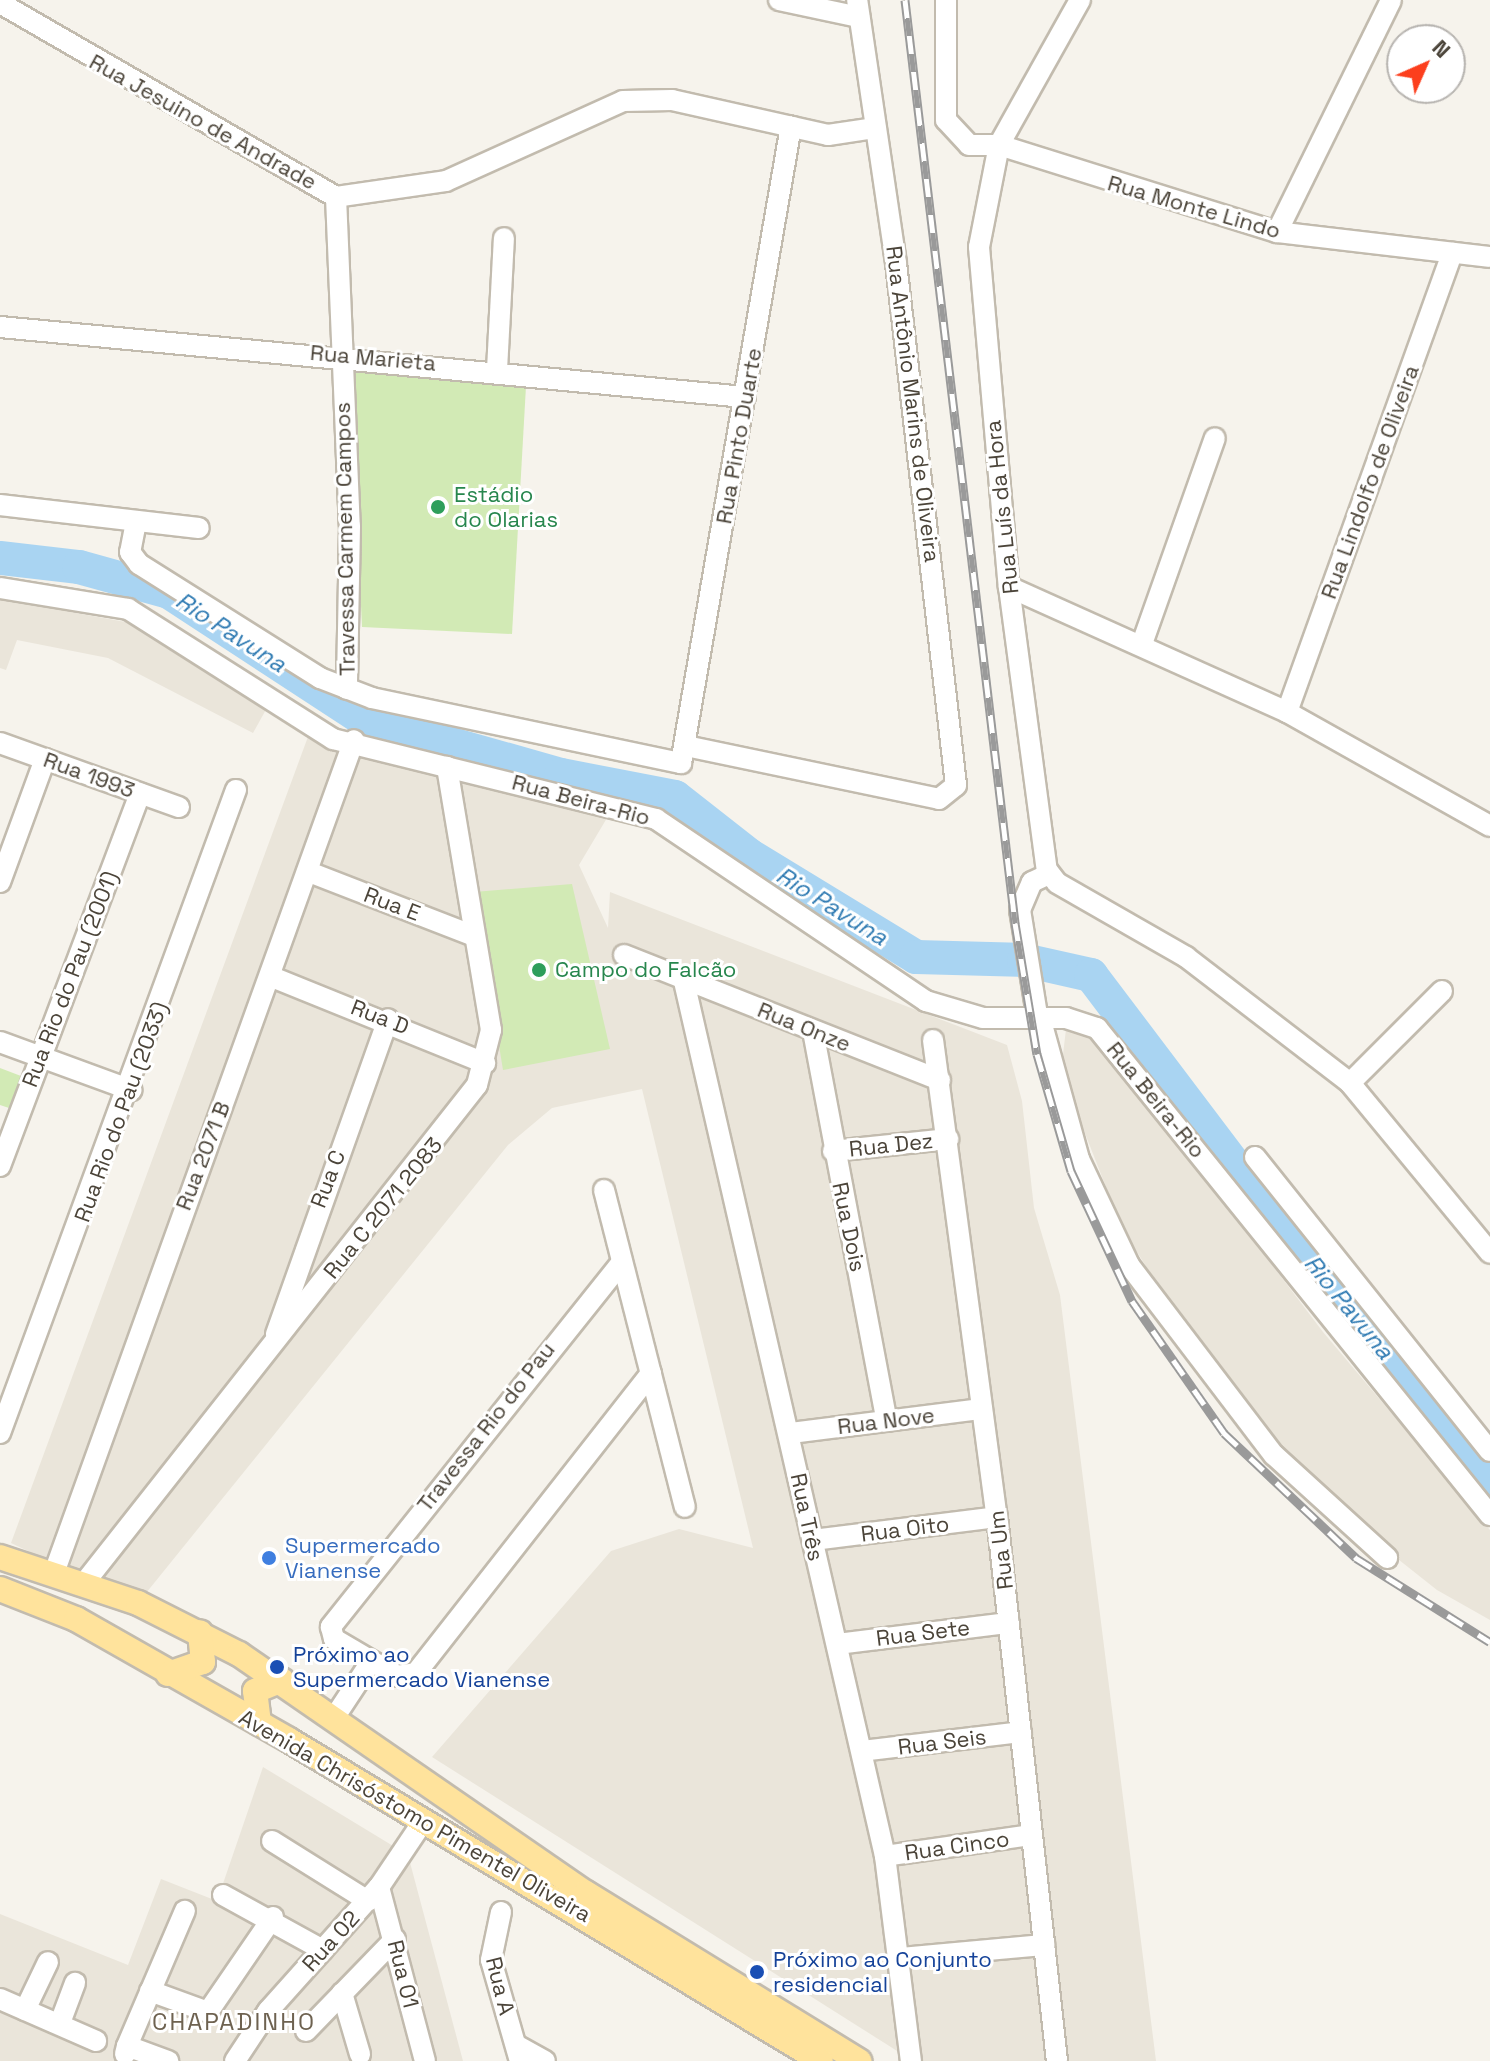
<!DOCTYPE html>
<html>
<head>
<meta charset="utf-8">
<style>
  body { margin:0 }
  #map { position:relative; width:1490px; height:2061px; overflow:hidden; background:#f6f3ec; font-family:"Space Grotesk",sans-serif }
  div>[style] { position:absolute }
  .residential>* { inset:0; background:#eae5da }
  .green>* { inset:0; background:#d2eab5 }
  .river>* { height:34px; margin:-17px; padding:0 17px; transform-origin:17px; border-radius:17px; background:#a9d4f2 }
  .roads { filter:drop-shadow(2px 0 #c2bbae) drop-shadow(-2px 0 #c2bbae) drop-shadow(0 2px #c2bbae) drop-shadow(0 -2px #c2bbae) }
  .minor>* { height:20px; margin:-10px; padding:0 10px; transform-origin:10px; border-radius:10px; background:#fff }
  .major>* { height:24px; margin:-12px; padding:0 12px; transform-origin:12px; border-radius:12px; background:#ffe39c }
  .rail>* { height:9px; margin-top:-4.5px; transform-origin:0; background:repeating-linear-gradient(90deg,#fff 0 18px,#9a9a9a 0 36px); box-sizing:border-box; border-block:2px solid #9a9a9a }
  .dots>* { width:22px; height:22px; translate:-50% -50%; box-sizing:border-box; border:4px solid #fff; border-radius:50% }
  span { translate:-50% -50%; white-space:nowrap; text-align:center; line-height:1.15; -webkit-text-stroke:6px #fff; paint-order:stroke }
  .street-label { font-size:22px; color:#4b4439 }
  .leisure-label { font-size:22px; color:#27864d }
  .left { translate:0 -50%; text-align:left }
  .shop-label { font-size:22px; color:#366cbe }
  .transit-label { font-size:22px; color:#164399 }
  .water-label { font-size:24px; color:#2e7ab2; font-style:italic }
  .neighbourhood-label { font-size:24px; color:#6e6250; letter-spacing:2px }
  .north { position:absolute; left:1386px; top:24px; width:80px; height:80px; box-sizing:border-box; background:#fff; border:2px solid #b7b4b0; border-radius:50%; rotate:45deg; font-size:22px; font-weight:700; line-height:32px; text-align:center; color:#4b4439 }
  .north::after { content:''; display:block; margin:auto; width:28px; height:36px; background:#fc3f1d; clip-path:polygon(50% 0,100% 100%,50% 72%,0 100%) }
</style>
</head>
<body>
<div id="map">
  <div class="residential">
    <i style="clip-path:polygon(0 599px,131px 623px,268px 706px,253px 733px,108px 658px,17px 640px,6px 670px,0 668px)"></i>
    <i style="clip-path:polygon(309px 734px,607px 818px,579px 865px,608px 928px,610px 892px,1007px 1045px,1022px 1101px,1034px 1208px,1060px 1295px,1156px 2061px,913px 2061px,432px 1757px,611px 1551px,679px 1529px,753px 1548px,642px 1089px,552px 1108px,508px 1145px,138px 1603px,11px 1543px)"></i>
    <i style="clip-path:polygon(1073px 1026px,1110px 1051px,1323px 1332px,1490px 1530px,1490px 1620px,1437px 1590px,1317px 1495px,1204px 1359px,1122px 1228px,1061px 1072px,1066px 1029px)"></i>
    <i style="clip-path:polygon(263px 1767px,408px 1855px,463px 2061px,0 2061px,0 1914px,128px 1965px,161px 1879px,217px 1901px)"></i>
  </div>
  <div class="green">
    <i style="clip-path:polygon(350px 366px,526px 386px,512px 634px,362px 627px)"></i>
    <i style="clip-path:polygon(572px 884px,610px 1049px,503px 1070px,474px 892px)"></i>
    <i style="clip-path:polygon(0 1068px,21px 1076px,9px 1108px,0 1105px)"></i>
  </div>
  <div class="river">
    <i style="left:0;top:558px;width:80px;rotate:6.5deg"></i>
    <i style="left:79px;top:567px;width:93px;rotate:15.5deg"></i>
    <i style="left:169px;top:592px;width:232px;rotate:33.2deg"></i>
    <i style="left:363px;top:719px;width:206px;rotate:15.8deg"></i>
    <i style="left:561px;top:775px;width:116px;rotate:10.9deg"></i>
    <i style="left:675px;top:797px;width:94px;rotate:38.1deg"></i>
    <i style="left:749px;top:855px;width:196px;rotate:31.4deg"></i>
    <i style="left:916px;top:957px;width:108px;rotate:1.6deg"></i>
    <i style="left:1024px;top:960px;width:69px;rotate:12.6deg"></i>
    <i style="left:1091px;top:975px;width:302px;rotate:52.9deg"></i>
    <i style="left:1273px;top:1216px;width:341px;rotate:50.5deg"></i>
  </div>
  <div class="roads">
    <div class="minor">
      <i style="left:779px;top:0;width:82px;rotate:12deg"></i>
      <i style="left:946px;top:0;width:120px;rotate:90deg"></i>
      <i style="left:946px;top:120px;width:34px;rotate:47deg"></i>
      <i style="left:969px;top:145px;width:30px"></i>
      <i style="left:999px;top:145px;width:291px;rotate:17.4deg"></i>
      <i style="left:1277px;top:232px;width:214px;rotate:6.7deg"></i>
      <i style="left:1080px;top:0;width:166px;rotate:119.2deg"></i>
      <i style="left:999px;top:145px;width:104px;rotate:101.1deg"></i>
      <i style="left:979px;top:247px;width:341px;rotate:85deg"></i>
      <i style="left:1009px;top:587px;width:286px;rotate:82.4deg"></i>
      <i style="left:1047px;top:870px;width:16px;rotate:52deg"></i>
      <i style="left:1057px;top:883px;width:149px;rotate:29.8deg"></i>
      <i style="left:1186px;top:957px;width:207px;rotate:37.5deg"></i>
      <i style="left:1350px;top:1083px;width:220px;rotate:50.5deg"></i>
      <i style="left:0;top:3px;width:388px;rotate:30deg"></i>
      <i style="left:336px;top:197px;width:111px;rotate:-8.3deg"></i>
      <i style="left:446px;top:181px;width:194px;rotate:-24.3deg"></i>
      <i style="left:623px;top:101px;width:49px;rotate:-1.2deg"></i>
      <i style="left:672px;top:100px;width:160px;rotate:12.6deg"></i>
      <i style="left:828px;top:135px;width:48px;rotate:-8.5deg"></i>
      <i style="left:336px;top:197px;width:329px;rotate:87.6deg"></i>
      <i style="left:350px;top:526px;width:163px;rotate:91.1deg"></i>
      <i style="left:1277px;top:232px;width:258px;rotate:-63.8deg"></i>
      <i style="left:0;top:327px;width:748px;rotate:5.37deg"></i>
      <i style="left:497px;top:370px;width:132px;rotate:-87deg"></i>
      <i style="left:0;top:505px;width:200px;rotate:6.6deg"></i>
      <i style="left:136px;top:522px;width:31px;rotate:101deg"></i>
      <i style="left:130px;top:552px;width:15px;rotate:53deg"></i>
      <i style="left:139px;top:564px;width:214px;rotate:32.2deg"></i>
      <i style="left:320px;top:678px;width:56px;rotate:21deg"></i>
      <i style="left:372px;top:698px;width:316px;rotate:11.9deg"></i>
      <i style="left:681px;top:763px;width:646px;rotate:-80.2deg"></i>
      <i style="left:1009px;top:587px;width:305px;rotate:24.2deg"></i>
      <i style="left:1287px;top:712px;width:233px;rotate:29.3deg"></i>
      <i style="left:0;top:588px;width:130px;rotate:9.3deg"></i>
      <i style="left:128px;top:609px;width:243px;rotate:32.4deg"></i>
      <i style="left:333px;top:739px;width:333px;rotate:13.9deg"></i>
      <i style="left:656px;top:819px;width:326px;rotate:34deg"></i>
      <i style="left:926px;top:1001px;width:59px;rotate:16.6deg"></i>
      <i style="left:983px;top:1018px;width:83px"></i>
      <i style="left:1066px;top:1018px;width:33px;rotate:18deg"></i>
      <i style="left:1097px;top:1028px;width:626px;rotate:51.1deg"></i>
      <i style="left:1143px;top:641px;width:215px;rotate:-70.5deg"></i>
      <i style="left:1287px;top:712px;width:488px;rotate:-70.2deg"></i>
      <i style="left:0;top:743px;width:190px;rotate:19.7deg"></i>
      <i style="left:686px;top:746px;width:258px;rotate:11.8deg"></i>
      <i style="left:939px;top:799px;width:22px;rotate:-39deg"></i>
      <i style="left:956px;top:785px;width:525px;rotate:-96.56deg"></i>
      <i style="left:896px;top:263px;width:266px;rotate:-98.4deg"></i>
      <i style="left:309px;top:872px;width:177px;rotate:21.2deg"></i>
      <i style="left:0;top:882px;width:131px;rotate:-69.9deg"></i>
      <i style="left:624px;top:955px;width:340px;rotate:21.6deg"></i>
      <i style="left:272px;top:977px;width:230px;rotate:22deg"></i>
      <i style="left:683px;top:977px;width:902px;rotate:77.06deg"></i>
      <i style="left:885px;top:1856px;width:207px;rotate:82.8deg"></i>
      <i style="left:1038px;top:1021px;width:112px;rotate:-99.2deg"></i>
      <i style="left:1020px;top:910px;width:30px;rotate:-67deg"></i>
      <i style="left:1032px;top:882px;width:19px;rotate:-25deg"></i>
      <i style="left:1041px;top:1021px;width:143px;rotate:74.6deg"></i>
      <i style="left:1079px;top:1159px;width:117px;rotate:64.7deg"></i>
      <i style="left:1129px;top:1265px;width:239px;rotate:52.7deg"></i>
      <i style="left:1274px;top:1455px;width:153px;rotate:42.3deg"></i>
      <i style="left:813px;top:1031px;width:397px;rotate:79.3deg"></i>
      <i style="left:933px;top:1040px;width:481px;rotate:82.4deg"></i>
      <i style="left:997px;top:1517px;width:547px;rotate:83.71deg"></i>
      <i style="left:0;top:1042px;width:140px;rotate:20.1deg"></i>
      <i style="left:1350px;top:1083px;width:130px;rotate:-45deg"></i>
      <i style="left:833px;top:1151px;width:116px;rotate:-6deg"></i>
      <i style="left:1255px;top:1157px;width:376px;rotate:51.4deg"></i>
      <i style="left:0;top:1166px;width:398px;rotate:-69.4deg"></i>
      <i style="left:604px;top:1190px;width:327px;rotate:75.7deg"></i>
      <i style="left:622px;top:1262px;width:467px;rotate:128.6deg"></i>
      <i style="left:331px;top:1627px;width:12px;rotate:76deg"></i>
      <i style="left:334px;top:1639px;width:73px;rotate:30.4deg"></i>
      <i style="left:397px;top:1676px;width:19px;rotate:-9deg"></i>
      <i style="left:416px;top:1673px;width:381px;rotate:-51.9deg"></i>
      <i style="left:276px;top:1334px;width:334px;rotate:-70.4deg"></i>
      <i style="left:0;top:1433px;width:685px;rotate:-69.85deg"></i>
      <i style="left:791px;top:1433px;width:192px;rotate:-7.2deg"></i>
      <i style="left:813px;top:1540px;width:185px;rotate:-7.1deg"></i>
      <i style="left:54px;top:1573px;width:885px;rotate:-70.19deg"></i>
      <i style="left:85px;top:1582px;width:633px;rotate:-51.74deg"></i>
      <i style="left:477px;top:1085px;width:57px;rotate:-75.7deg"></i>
      <i style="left:491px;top:1030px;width:267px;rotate:-99.5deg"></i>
      <i style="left:837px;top:1644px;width:173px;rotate:-7deg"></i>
      <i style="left:336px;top:1715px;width:64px;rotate:-56.6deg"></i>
      <i style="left:862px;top:1751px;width:160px;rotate:-6.8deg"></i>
      <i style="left:272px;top:1841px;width:113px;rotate:32deg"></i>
      <i style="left:885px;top:1856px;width:147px;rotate:-8.2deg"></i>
      <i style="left:379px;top:1887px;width:180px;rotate:75.2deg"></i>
      <i style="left:223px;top:1895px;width:114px;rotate:28.8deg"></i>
      <i style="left:501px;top:1912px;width:49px;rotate:101.8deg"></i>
      <i style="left:491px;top:1960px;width:105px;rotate:74deg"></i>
      <i style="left:900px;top:1958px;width:145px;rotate:-5.2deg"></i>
      <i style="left:150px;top:1991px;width:62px;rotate:19.9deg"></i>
      <i style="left:208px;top:2012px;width:115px;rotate:-55.6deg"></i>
      <i style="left:342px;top:1993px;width:64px;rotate:73.6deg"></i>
      <i style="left:0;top:1999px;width:105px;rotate:23.6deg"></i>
      <i style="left:25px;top:2010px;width:53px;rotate:-64.4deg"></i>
      <i style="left:60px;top:2023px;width:43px;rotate:-69.4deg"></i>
      <i style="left:306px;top:2031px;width:128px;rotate:-45.9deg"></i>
      <i style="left:516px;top:2045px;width:33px;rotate:29deg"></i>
      <i style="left:127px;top:2046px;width:147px;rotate:-66.8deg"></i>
      <i style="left:125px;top:2054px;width:8px;rotate:-76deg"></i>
      <i style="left:127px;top:2046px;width:44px;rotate:20.1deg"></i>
      <i style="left:235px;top:2061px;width:60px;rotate:-56.6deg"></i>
      <i style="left:268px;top:2011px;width:166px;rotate:-48.2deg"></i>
      <i style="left:379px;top:1887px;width:81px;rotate:-56.1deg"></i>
    </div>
    <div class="major">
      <i style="left:0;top:1557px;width:145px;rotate:18.4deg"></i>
      <i style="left:138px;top:1603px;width:113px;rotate:26.8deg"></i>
      <i style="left:239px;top:1654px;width:421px;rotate:34.6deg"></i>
      <i style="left:586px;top:1893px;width:321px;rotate:31.6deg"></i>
      <i style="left:0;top:1589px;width:82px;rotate:21.5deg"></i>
      <i style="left:76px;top:1619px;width:245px;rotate:29.6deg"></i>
      <i style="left:289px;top:1740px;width:621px;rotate:31.11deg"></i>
      <i style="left:168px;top:1674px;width:37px;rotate:-19deg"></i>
      <i style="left:203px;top:1662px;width:30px;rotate:-96deg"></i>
      <i style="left:259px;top:1723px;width:32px;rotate:-97deg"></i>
      <i style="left:255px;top:1691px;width:29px;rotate:-22deg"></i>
    </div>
  </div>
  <div class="rail">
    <i style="left:905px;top:0;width:930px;rotate:83.2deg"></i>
    <i style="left:1015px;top:923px;width:133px;rotate:80.5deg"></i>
    <i style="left:1037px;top:1054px;width:122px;rotate:73.8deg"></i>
    <i style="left:1071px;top:1171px;width:144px;rotate:64.9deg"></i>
    <i style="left:1132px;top:1301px;width:161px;rotate:55.1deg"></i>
    <i style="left:1224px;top:1433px;width:182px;rotate:43.4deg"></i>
    <i style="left:1356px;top:1558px;width:158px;rotate:32.1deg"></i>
  </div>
  <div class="dots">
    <i style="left:438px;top:507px;background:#2e9e5b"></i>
    <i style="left:539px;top:970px;background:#2e9e5b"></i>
    <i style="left:269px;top:1558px;background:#3f7fe0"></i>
    <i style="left:277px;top:1667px;background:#1a4fb4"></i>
    <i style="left:757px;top:1972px;background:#1a4fb4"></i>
  </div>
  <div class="street-label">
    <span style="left:203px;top:122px;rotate:29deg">Rua Jesuino de Andrade</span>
    <span style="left:1194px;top:207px;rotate:16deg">Rua Monte Lindo</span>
    <span style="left:373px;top:358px;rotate:5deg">Rua Marieta</span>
    <span style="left:913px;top:404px;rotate:83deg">Rua Antônio Marins de Oliveira</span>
    <span style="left:739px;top:436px;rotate:-80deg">Rua Pinto Duarte</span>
    <span style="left:1370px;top:482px;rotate:-70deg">Rua Lindolfo de Oliveira</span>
    <span style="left:1002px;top:507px;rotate:-96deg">Rua Luís da Hora</span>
    <span style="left:345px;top:539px;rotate:-91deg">Travessa Carmem Campos</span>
    <span style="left:89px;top:775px;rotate:20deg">Rua 1993</span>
    <span style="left:581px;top:800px;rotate:15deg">Rua Beira-Rio</span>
    <span style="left:392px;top:904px;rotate:21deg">Rua E</span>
    <span style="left:70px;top:979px;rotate:-69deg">Rua Rio do Pau (2001)</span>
    <span style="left:380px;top:1017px;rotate:21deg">Rua D</span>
    <span style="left:804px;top:1027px;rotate:22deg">Rua Onze</span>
    <span style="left:1156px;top:1100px;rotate:51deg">Rua Beira-Rio</span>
    <span style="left:121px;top:1112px;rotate:-70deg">Rua Rio do Pau (2033)</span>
    <span style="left:891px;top:1145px;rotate:-6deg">Rua Dez</span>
    <span style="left:203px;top:1156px;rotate:-69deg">Rua 2071 B</span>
    <span style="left:328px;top:1179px;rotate:-69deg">Rua C</span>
    <span style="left:383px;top:1208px;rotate:-51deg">Rua C 2071 2083</span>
    <span style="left:849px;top:1227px;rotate:78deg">Rua Dois</span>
    <span style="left:886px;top:1421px;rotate:-7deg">Rua Nove</span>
    <span style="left:486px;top:1427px;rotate:-52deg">Travessa Rio do Pau</span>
    <span style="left:807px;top:1517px;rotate:78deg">Rua Três</span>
    <span style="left:905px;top:1529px;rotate:-7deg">Rua Oito</span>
    <span style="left:1001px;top:1550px;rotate:-97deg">Rua Um</span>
    <span style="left:923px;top:1633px;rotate:-7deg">Rua Sete</span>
    <span style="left:942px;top:1742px;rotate:-7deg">Rua Seis</span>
    <span style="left:415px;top:1816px;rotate:30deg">Avenida Chrisóstomo Pimentel Oliveira</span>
    <span style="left:957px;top:1846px;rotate:-8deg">Rua Cinco</span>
    <span style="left:331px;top:1941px;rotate:-48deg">Rua 02</span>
    <span style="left:403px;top:1974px;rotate:76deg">Rua 01</span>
    <span style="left:500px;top:1986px;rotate:76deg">Rua A</span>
  </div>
  <div class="leisure-label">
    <span class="left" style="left:454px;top:507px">Estádio<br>do Olarias</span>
    <span class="left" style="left:555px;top:970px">Campo do Falcão</span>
  </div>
  <div class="shop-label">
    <span class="left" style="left:285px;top:1558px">Supermercado<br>Vianense</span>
  </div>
  <div class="transit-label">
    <span class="left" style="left:293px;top:1667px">Próximo ao<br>Supermercado Vianense</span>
    <span class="left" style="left:773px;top:1972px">Próximo ao Conjunto<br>residencial</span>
  </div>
  <div class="water-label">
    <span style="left:231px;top:632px;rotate:33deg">Rio Pavuna</span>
    <span style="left:832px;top:906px;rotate:32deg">Rio Pavuna</span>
    <span style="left:1349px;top:1307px;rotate:51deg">Rio Pavuna</span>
  </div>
  <div class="neighbourhood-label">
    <span style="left:234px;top:2022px">CHAPADINHO</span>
  </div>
  <div class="north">N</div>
</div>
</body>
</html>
